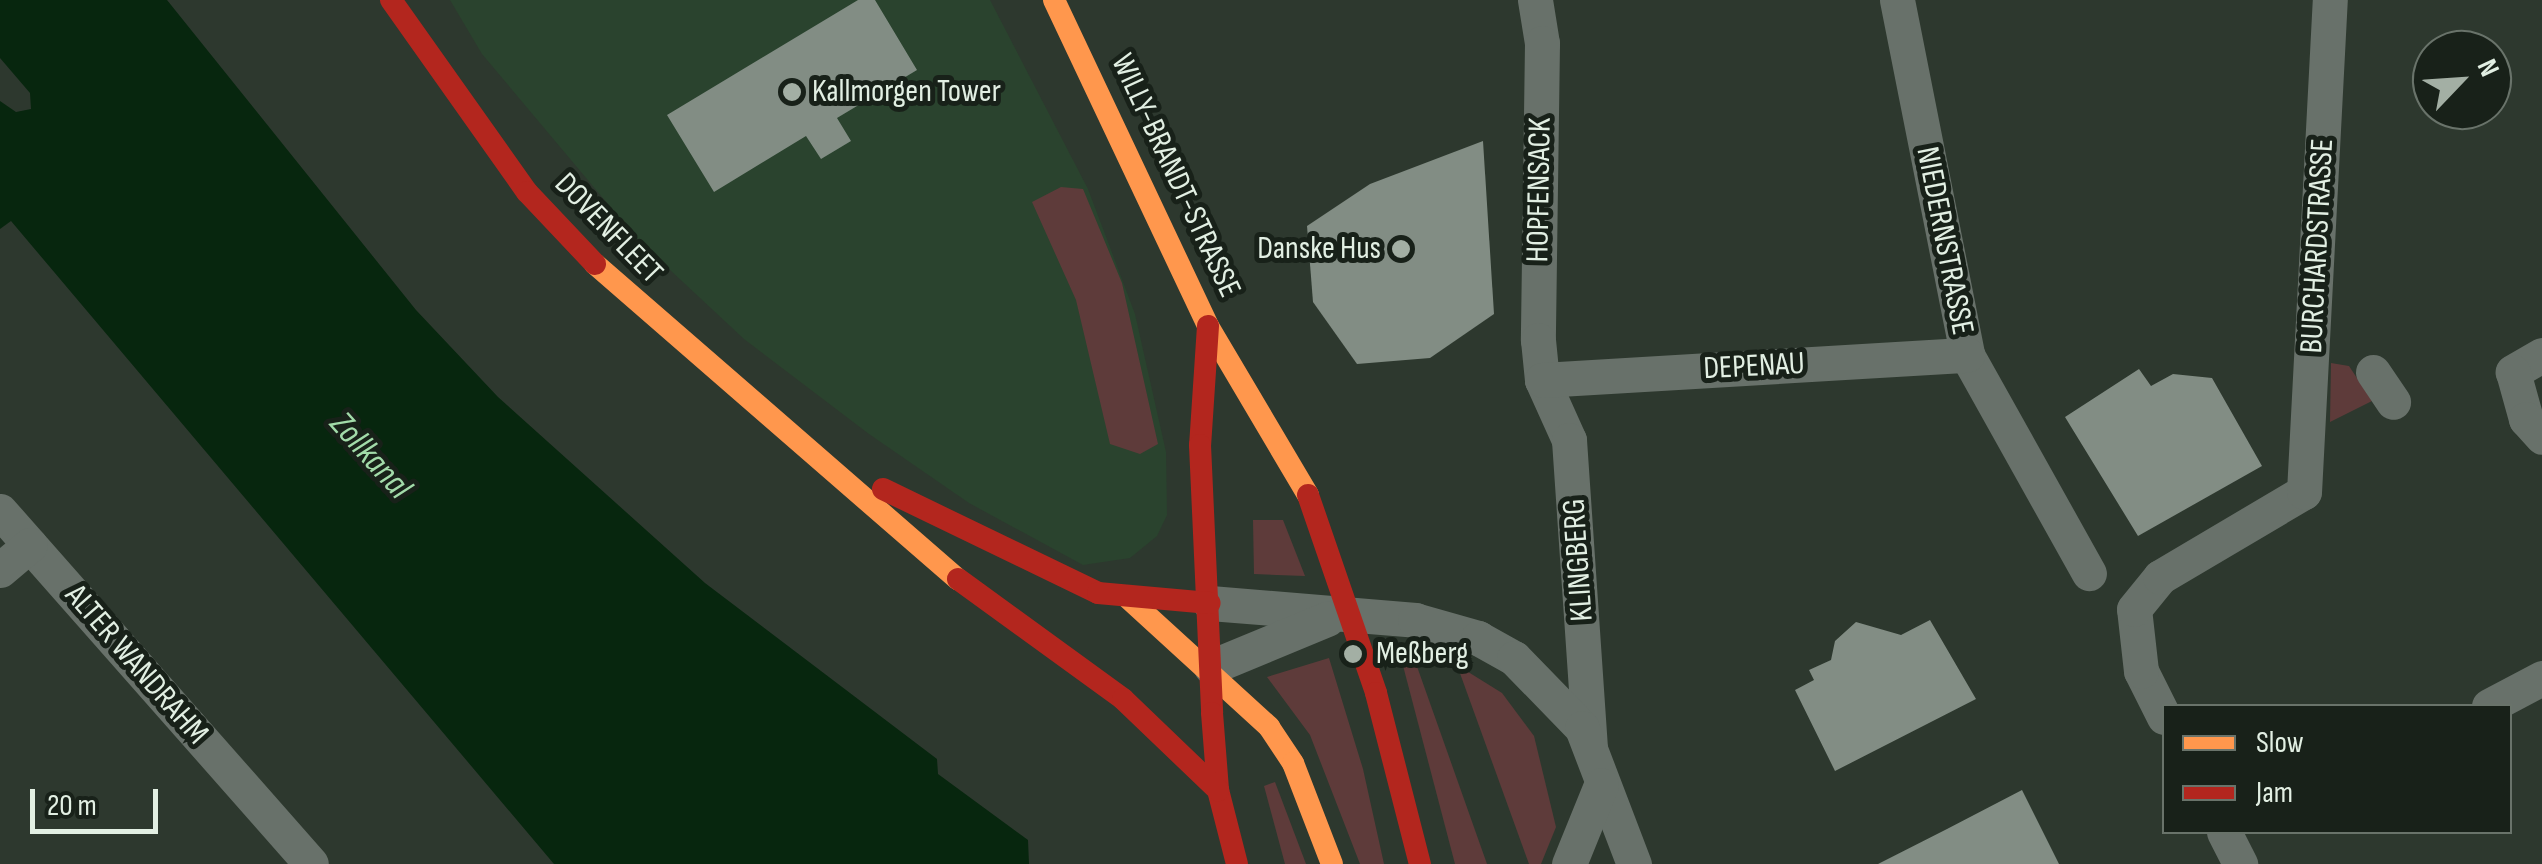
<!DOCTYPE html>
<html>
<head>
<meta charset="utf-8">
<style>
  body { margin:0 }
  #map { position:relative; width:2542px; height:864px; overflow:hidden; background:#2d382e; font-family:"Sofia Sans Condensed",sans-serif }
  div>[style] { position:absolute }
  .built>* { inset:0; background:#2a432e }
  .green>* { inset:0; background:#5e3b3a }
  .water>* { inset:0; background:#07260e }
  .building>* { inset:0; background:#828d84 }
  .street>* { height:35px; margin:-17.5px; padding:0 17.5px; transform-origin:17.5px; border-radius:17.5px; background:#68716a }
  .slow>* { height:22px; margin:-11px; padding:0 11px; transform-origin:11px; border-radius:11px; background:#ff974d }
  .jam>* { height:22px; margin:-11px; padding:0 11px; transform-origin:11px; border-radius:11px; background:#b3261e }
  .dots>* { width:28px; height:28px; translate:-50% -50%; box-sizing:border-box; border:5px solid #182119; border-radius:50% }
  span { translate:-50% -50%; white-space:nowrap; text-align:center; line-height:1.15; -webkit-text-stroke:10px #182119; paint-order:stroke }
  .poi-label { font-size:32px; color:#e2efe3 }
  .left { translate:0 -50%; text-align:left }
  .right { translate:-100% -50%; text-align:right }
  .street-label { font-size:32px; color:#e2efe3 }
  .water-label { font-size:35px; color:#a2dba9; font-style:italic }
  .legend { position:absolute; left:2162px; top:704px; width:350px; height:130px; box-sizing:border-box; background:#182119; border:2px solid #69736a; margin:0; padding:12px 18px; list-style:none; font-size:30px; color:#e2efe3 }
  .legend li { display:flex; align-items:center; gap:20px; height:50px }
  .legend b { width:50px; border:2px solid #69736a }
  .north { position:absolute; left:2412px; top:30px; width:100px; height:100px; box-sizing:border-box; background:#182119; border:2px solid #69736a; border-radius:50%; rotate:65deg; font-size:28px; font-weight:700; line-height:40px; text-align:center; color:#e2efe3 }
  .north::after { content:''; display:block; margin:auto; width:35px; height:45px; background:#a3afa4; clip-path:polygon(50% 0,100% 100%,50% 72%,0 100%) }
  .scale { position:absolute; left:30px; top:789px; width:128px; height:45px; box-sizing:border-box; border:5px solid #e2efe3; border-top:0; padding-left:12px; font-size:30px; line-height:35px; white-space:nowrap; color:#e2efe3; -webkit-text-stroke:8px #182119; paint-order:stroke }
</style>
</head>
<body>
<div id="map">
  <div class="built">
    <i style="clip-path:polygon(450px 0,990px 0,1088px 189px,1135px 314px,1166px 452px,1167px 515px,1157px 536px,1130px 558px,1083px 565px,969px 503px,869px 434px,744px 339px,639px 241px,482px 54px)"></i>
  </div>
  <div class="green">
    <i style="clip-path:polygon(1061px 187px,1083px 189px,1122px 283px,1158px 444px,1140px 454px,1110px 444px,1076px 300px,1032px 202px)"></i>
    <i style="clip-path:polygon(2331px 363px,2349px 366px,2372px 401px,2330px 422px)"></i>
    <i style="clip-path:polygon(1253px 520px,1283px 520px,1305px 576px,1254px 574px)"></i>
    <i style="clip-path:polygon(1329px 658px,1363px 769px,1384px 864px,1360px 864px,1310px 735px,1267px 677px)"></i>
    <i style="clip-path:polygon(1401px 658px,1414px 658px,1487px 864px,1455px 864px)"></i>
    <i style="clip-path:polygon(1457px 665px,1502px 693px,1534px 736px,1556px 827px,1541px 864px,1529px 864px)"></i>
    <i style="clip-path:polygon(1275px 782px,1306px 864px,1285px 864px,1264px 786px)"></i>
  </div>
  <div class="water">
    <i style="clip-path:polygon(0 0,167px 0,416px 310px,498px 397px,705px 583px,937px 759px,938px 774px,1028px 840px,1029px 864px,554px 864px,11px 221px,0 229px,0 101px,16px 112px,31px 109px,30px 93px,0 58px)"></i>
  </div>
  <div class="building">
    <i style="clip-path:polygon(858px 0,875px 0,917px 70px,837px 118px,851px 141px,821px 159px,806px 136px,714px 192px,667px 115px)"></i>
    <i style="clip-path:polygon(1483px 141px,1494px 314px,1430px 358px,1357px 364px,1313px 302px,1307px 226px,1370px 184px)"></i>
    <i style="clip-path:polygon(2139px 369px,2151px 386px,2173px 374px,2212px 378px,2262px 466px,2138px 536px,2065px 417px)"></i>
    <i style="clip-path:polygon(1930px 620px,1976px 699px,1835px 771px,1795px 690px,1814px 680px,1809px 670px,1831px 660px,1835px 641px,1856px 622px,1901px 635px)"></i>
    <i style="clip-path:polygon(2022px 790px,2059px 864px,1878px 864px,1947px 829px)"></i>
  </div>
  <div class="street">
    <i style="left:1535px;top:0;width:44px;rotate:80.8deg"></i>
    <i style="left:1542px;top:43px;width:297px;rotate:90.8deg"></i>
    <i style="left:1538px;top:340px;width:40px;rotate:84.3deg"></i>
    <i style="left:1542px;top:380px;width:66px;rotate:65.8deg"></i>
    <i style="left:1569px;top:440px;width:307px;rotate:86.1deg"></i>
    <i style="left:1897px;top:0;width:362px;rotate:78.8deg"></i>
    <i style="left:1967px;top:355px;width:250px;rotate:60.8deg"></i>
    <i style="left:2542px;top:355px;width:34px;rotate:150deg"></i>
    <i style="left:2513px;top:372px;width:49px;rotate:74.5deg"></i>
    <i style="left:2526px;top:419px;width:24px;rotate:48deg"></i>
    <i style="left:2373px;top:372px;width:36px;rotate:56deg"></i>
    <i style="left:1542px;top:380px;width:426px;rotate:-3.4deg"></i>
    <i style="left:0;top:511px;width:470px;rotate:48.6deg"></i>
    <i style="left:0;top:570px;width:39px;rotate:-40deg"></i>
    <i style="left:1210px;top:603px;width:206px;rotate:4.7deg"></i>
    <i style="left:1415px;top:620px;width:66px;rotate:15.9deg"></i>
    <i style="left:1478px;top:638px;width:41px;rotate:29.1deg"></i>
    <i style="left:1514px;top:658px;width:98px;rotate:45.8deg"></i>
    <i style="left:1582px;top:728px;width:146px;rotate:69.1deg"></i>
    <i style="left:1211px;top:667px;width:126px;rotate:-22.5deg"></i>
    <i style="left:2489px;top:706px;width:60px;rotate:-27.8deg"></i>
    <i style="left:2164px;top:717px;width:51px;rotate:-116.6deg"></i>
    <i style="left:2141px;top:671px;width:62px;rotate:-96.4deg"></i>
    <i style="left:2134px;top:609px;width:41px;rotate:-50.9deg"></i>
    <i style="left:2160px;top:577px;width:167px;rotate:-30.6deg"></i>
    <i style="left:2304px;top:492px;width:493px;rotate:-87deg"></i>
    <i style="left:2224px;top:832px;width:36px;rotate:63deg"></i>
    <i style="left:1569px;top:864px;width:85px;rotate:-67.9deg"></i>
  </div>
  <div class="slow">
    <i style="left:1054px;top:0;width:361px;rotate:64.7deg"></i>
    <i style="left:1208px;top:326px;width:196px;rotate:59.4deg"></i>
    <i style="left:595px;top:264px;width:481px;rotate:41deg"></i>
    <i style="left:1129px;top:599px;width:190px;rotate:42.4deg"></i>
    <i style="left:1269px;top:727px;width:43px;rotate:56.3deg"></i>
    <i style="left:1293px;top:763px;width:108px;rotate:68.9deg"></i>
  </div>
  <div class="jam">
    <i style="left:391px;top:0;width:235px;rotate:54.7deg"></i>
    <i style="left:527px;top:192px;width:99px;rotate:46.6deg"></i>
    <i style="left:1208px;top:326px;width:119px;rotate:93.8deg"></i>
    <i style="left:1200px;top:445px;width:268px;rotate:87.4deg"></i>
    <i style="left:1212px;top:713px;width:77px;rotate:85.5deg"></i>
    <i style="left:1218px;top:790px;width:76px;rotate:75.6deg"></i>
    <i style="left:883px;top:489px;width:239px;rotate:25.8deg"></i>
    <i style="left:1098px;top:593px;width:112px;rotate:5.1deg"></i>
    <i style="left:1308px;top:495px;width:209px;rotate:71deg"></i>
    <i style="left:1376px;top:693px;width:177px;rotate:75.6deg"></i>
    <i style="left:958px;top:579px;width:204px;rotate:36deg"></i>
    <i style="left:1123px;top:699px;width:132px;rotate:43.8deg"></i>
  </div>
  <div class="dots">
    <i style="left:792px;top:92px;background:#a3afa4"></i>
    <i style="left:1401px;top:249px;background:#a3afa4"></i>
    <i style="left:1353px;top:654px;background:#a3afa4"></i>
  </div>
  <div class="poi-label">
    <span class="left" style="left:812px;top:92px">Kallmorgen Tower</span>
    <span class="right" style="left:1381px;top:249px">Danske Hus</span>
    <span class="left" style="left:1376px;top:654px">Meßberg</span>
  </div>
  <div class="street-label">
    <span style="left:1175px;top:176px;rotate:65deg">WILLY-BRANDT-STRASSE</span>
    <span style="left:1540px;top:190px;rotate:-89deg">HOPFENSACK</span>
    <span style="left:608px;top:229px;rotate:46deg">DOVENFLEET</span>
    <span style="left:1944px;top:241px;rotate:79deg">NIEDERNSTRASSE</span>
    <span style="left:2318px;top:246px;rotate:-87deg">BURCHARDSTRASSE</span>
    <span style="left:1754px;top:367px;rotate:-3deg">DEPENAU</span>
    <span style="left:1579px;top:560px;rotate:-94deg">KLINGBERG</span>
    <span style="left:136px;top:665px;rotate:49deg">ALTER WANDRAHM</span>
  </div>
  <div class="water-label">
    <span style="left:370px;top:456px;rotate:48deg">Zollkanal</span>
  </div>
  <ul class="legend">
  <li><b style="height:12px;background:#ff974d"></b>Slow</li>
  <li><b style="height:12px;background:#b3261e"></b>Jam</li>
  </ul>
  <div class="north">N</div>
  <div class="scale">20 m</div>
</div>
</body>
</html>
